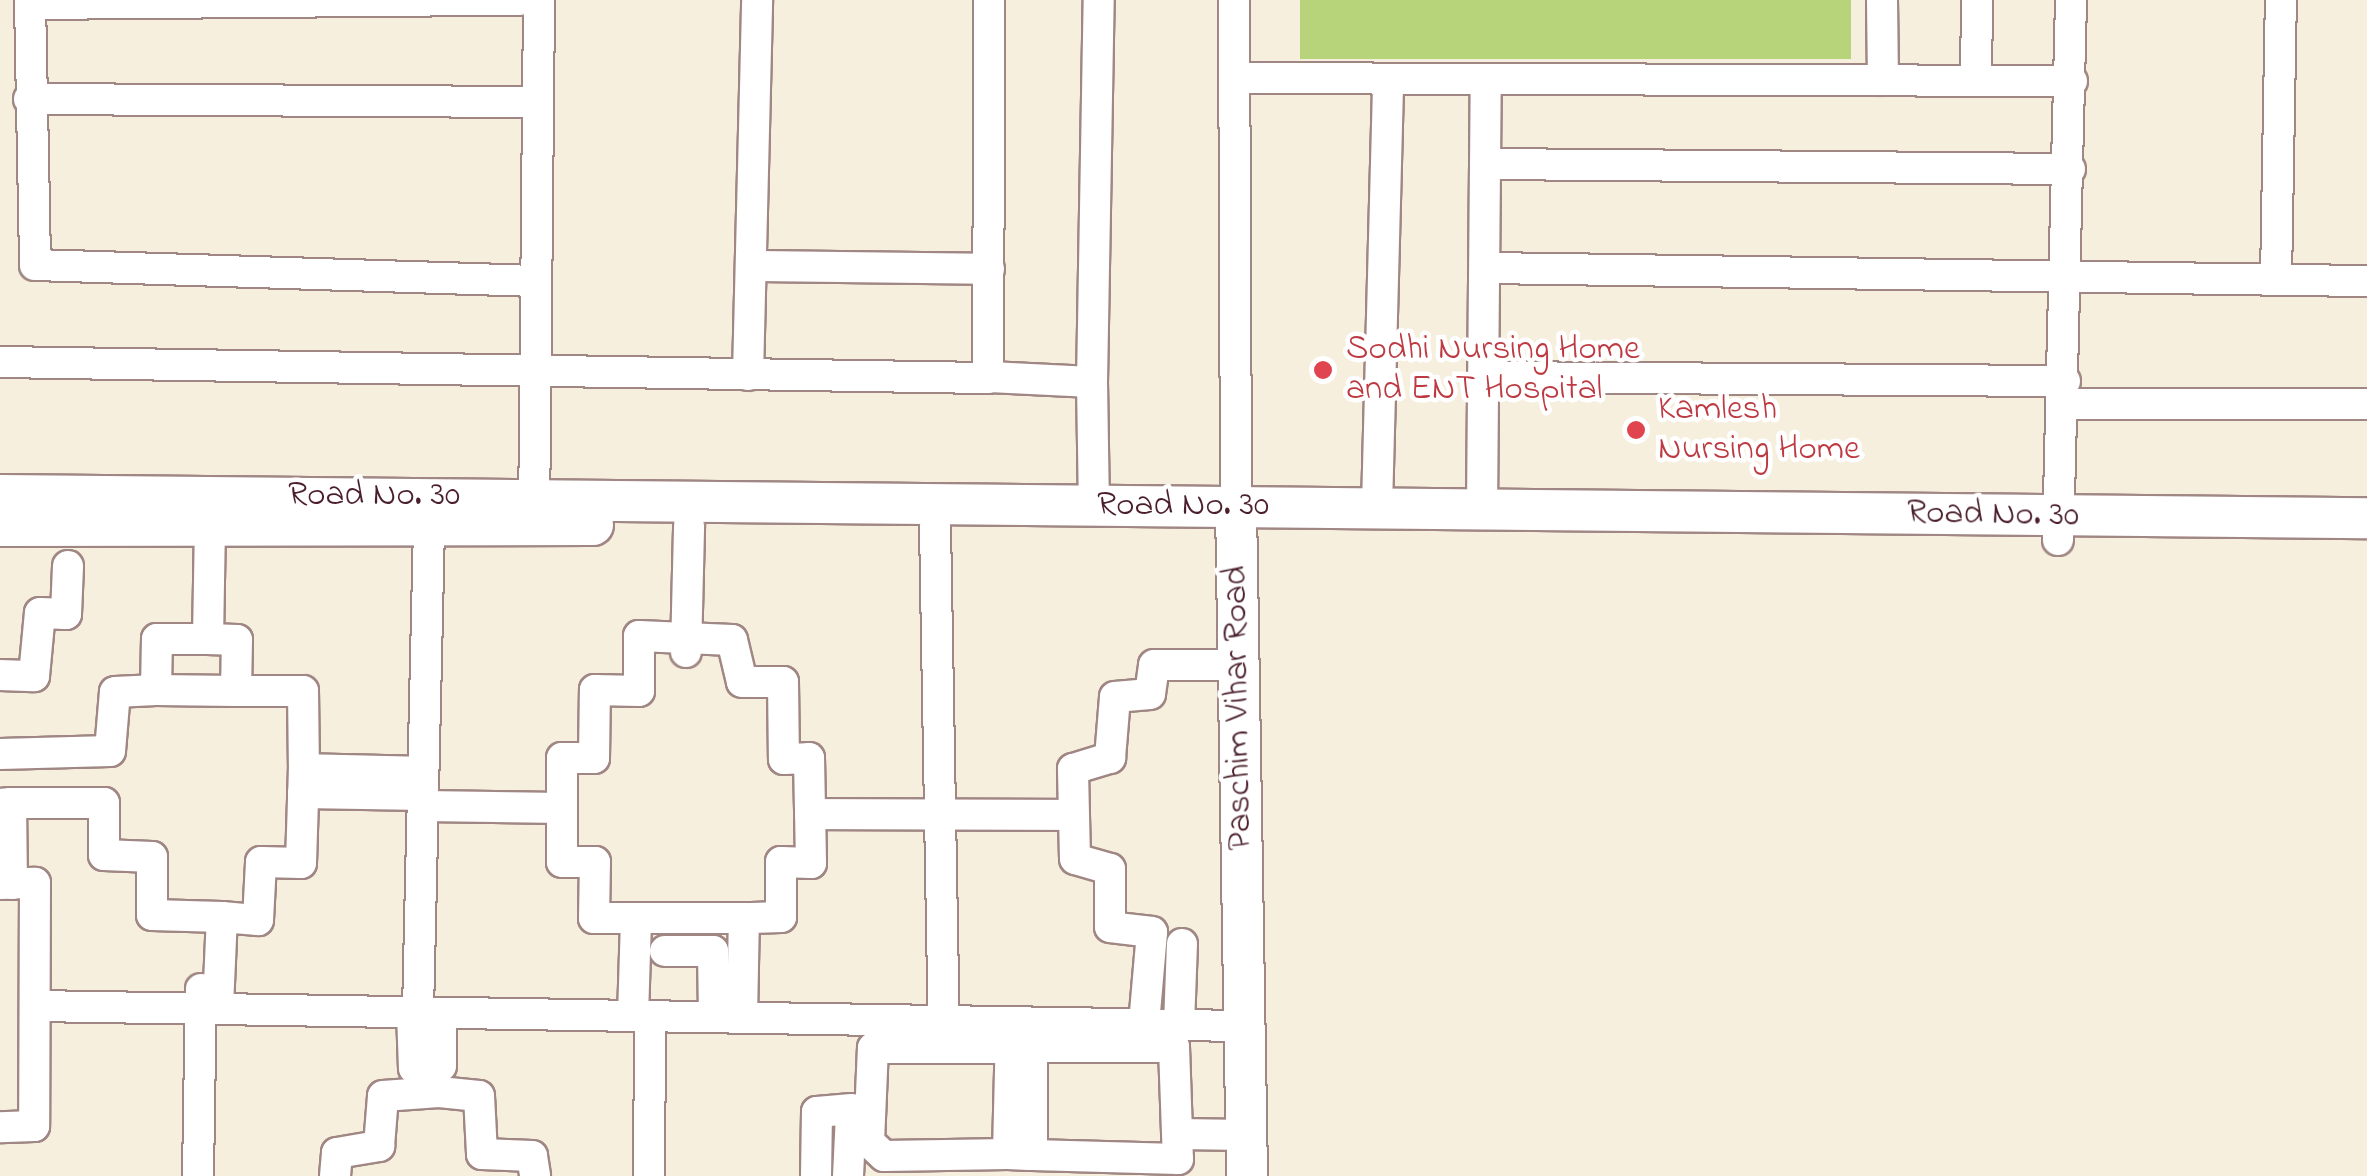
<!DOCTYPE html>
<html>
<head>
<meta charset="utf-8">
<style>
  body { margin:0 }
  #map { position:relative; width:2367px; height:1176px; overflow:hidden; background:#f6efde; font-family:"Indie Flower",sans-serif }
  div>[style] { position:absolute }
  .green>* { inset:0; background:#b7d47a; transform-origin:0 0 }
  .roads { filter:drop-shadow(2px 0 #a08784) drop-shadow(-2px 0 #a08784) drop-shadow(0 2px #a08784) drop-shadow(0 -2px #a08784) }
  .street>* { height:30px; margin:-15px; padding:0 15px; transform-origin:15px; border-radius:15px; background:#fff }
  .secondary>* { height:40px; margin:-20px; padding:0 20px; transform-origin:20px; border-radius:20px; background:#fff }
  .dots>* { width:28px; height:28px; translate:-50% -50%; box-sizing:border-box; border:5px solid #fff; border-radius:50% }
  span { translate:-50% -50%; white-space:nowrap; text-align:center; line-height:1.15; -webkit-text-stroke:9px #fff; paint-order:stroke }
  .health-label { font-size:35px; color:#be3a42 }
  .left { translate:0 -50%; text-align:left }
  .street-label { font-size:35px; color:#4a1f2b }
</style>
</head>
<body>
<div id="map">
  <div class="green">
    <i style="left:1300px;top:0;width:551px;height:59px"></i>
  </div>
  <div class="roads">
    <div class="street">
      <i style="left:30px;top:0;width:265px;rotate:88.9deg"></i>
      <i style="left:35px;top:265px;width:501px;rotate:1.83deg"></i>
      <i style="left:1234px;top:0;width:506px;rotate:89.77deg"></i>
      <i style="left:1882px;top:0;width:80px;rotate:89.3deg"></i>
      <i style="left:30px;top:4px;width:490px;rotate:-0.5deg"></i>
      <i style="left:1234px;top:78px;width:838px;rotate:0.21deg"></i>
      <i style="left:1976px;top:81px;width:81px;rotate:-89.3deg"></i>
      <i style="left:29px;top:99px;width:509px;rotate:0.34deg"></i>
      <i style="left:1486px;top:164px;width:584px;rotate:0.49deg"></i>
      <i style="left:752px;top:266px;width:237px;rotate:0.7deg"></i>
      <i style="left:1486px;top:268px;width:881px;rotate:0.85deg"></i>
      <i style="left:2276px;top:279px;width:279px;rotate:-89deg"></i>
      <i style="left:0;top:362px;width:988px;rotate:0.93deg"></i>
      <i style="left:988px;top:378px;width:378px;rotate:-89.8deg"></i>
      <i style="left:748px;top:375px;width:375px;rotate:-88.6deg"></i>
      <i style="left:989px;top:377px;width:103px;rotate:2.8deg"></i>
      <i style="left:1092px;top:382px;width:123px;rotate:89.1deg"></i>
      <i style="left:1485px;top:377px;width:580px;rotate:0.4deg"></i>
      <i style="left:1092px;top:382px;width:382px;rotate:-89deg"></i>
      <i style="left:2063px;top:404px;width:304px"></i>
      <i style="left:1377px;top:507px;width:428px;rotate:-88.5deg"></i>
      <i style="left:1482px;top:509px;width:430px;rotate:-89.5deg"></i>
      <i style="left:534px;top:522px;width:522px;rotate:-89.45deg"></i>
      <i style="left:935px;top:525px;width:496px;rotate:89deg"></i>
      <i style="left:2058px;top:540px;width:540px;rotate:-88.62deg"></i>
      <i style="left:686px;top:652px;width:127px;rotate:-88.6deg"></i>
      <i style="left:0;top:675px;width:34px;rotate:2deg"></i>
      <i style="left:34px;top:676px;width:63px;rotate:-84.6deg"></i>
      <i style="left:40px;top:613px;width:26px;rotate:2deg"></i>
      <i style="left:66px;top:614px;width:48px;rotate:-87.6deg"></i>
      <i style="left:156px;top:690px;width:80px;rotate:0.7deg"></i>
      <i style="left:236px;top:691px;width:51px;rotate:-88.9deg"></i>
      <i style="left:237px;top:640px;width:29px;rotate:-178deg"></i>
      <i style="left:236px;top:691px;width:67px"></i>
      <i style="left:303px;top:691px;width:78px;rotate:89.3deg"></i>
      <i style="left:0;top:754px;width:110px;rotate:-1.6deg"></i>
      <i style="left:110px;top:751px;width:59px;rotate:-85.2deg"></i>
      <i style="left:115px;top:692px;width:41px;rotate:-2.8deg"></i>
      <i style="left:156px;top:690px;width:51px;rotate:-88.9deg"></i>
      <i style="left:157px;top:639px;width:51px"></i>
      <i style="left:208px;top:639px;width:113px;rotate:-89deg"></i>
      <i style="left:303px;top:793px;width:120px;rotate:1deg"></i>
      <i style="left:11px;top:803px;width:93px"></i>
      <i style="left:104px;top:803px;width:52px;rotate:90deg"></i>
      <i style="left:104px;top:855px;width:48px;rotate:2.4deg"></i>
      <i style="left:152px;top:857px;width:58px;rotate:90deg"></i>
      <i style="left:152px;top:915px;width:70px;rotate:1.6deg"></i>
      <i style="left:0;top:804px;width:11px;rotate:-5deg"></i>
      <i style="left:11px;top:803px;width:81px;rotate:89.3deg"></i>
      <i style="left:423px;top:806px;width:139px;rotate:0.8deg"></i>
      <i style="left:810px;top:814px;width:263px;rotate:0.2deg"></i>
      <i style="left:0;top:884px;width:35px;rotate:-2deg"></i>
      <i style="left:35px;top:883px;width:243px;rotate:90.2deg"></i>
      <i style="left:34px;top:1126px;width:34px;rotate:178deg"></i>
      <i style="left:665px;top:951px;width:48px"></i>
      <i style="left:713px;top:951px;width:66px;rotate:89.1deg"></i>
      <i style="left:35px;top:1006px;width:1211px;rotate:0.95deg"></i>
      <i style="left:218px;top:1007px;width:90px;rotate:-87.5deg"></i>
      <i style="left:222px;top:917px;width:36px;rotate:5deg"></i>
      <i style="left:258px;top:920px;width:58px;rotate:-87deg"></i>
      <i style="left:261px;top:862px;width:40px;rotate:1.4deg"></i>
      <i style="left:301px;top:863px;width:94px;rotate:-88.2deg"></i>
      <i style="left:304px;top:769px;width:119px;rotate:1.4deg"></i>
      <i style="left:412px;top:1012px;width:56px;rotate:88deg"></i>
      <i style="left:414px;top:1068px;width:16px;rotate:30deg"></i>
      <i style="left:428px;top:1076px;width:16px;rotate:-38deg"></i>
      <i style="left:441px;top:1066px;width:53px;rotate:-90deg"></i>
      <i style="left:418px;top:1012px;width:487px;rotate:-88.7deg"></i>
      <i style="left:633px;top:1016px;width:97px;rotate:-88.2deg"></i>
      <i style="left:742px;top:1018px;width:100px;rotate:-88.9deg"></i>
      <i style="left:744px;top:918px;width:150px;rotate:180deg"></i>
      <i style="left:594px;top:918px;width:56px;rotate:-89deg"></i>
      <i style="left:595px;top:862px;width:33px;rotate:180deg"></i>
      <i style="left:562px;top:862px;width:104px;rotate:-90deg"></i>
      <i style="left:562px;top:758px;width:32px"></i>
      <i style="left:594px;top:758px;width:68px;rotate:-89.2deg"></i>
      <i style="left:595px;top:690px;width:44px;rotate:1.3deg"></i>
      <i style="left:639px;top:691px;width:55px;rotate:-90deg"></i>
      <i style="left:639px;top:636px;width:93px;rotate:2.5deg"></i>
      <i style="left:732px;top:640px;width:43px;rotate:76.6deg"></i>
      <i style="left:742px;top:682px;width:41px"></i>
      <i style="left:783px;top:682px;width:77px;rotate:89.3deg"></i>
      <i style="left:784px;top:759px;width:25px;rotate:-2deg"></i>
      <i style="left:809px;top:758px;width:105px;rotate:88.9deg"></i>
      <i style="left:811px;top:863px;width:30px;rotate:-178deg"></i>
      <i style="left:781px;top:862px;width:55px;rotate:90deg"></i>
      <i style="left:781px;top:917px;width:37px;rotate:178deg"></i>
      <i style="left:1144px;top:1024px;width:92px;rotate:-85deg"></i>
      <i style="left:1152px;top:932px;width:42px;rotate:-173.2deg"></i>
      <i style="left:1110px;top:927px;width:58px;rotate:-90deg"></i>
      <i style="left:1110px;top:869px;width:36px;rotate:-164deg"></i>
      <i style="left:1075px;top:859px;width:90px;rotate:-91.3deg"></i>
      <i style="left:1073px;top:769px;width:39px;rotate:-17deg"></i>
      <i style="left:1110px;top:758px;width:61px;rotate:-85.3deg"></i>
      <i style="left:1115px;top:697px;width:35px;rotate:-5deg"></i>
      <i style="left:1150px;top:694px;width:29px;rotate:-82deg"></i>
      <i style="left:1154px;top:665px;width:84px"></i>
      <i style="left:1179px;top:1025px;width:81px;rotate:-87.9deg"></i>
      <i style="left:1011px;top:1030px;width:124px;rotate:91.4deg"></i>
      <i style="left:1008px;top:1154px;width:21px;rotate:3deg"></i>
      <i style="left:1032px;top:1047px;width:142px"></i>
      <i style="left:1174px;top:1047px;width:112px;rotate:88deg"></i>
      <i style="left:1178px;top:1159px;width:146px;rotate:-178.4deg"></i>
      <i style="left:1032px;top:1155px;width:113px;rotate:-90deg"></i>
      <i style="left:1179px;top:1134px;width:67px;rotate:0.9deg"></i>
      <i style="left:1008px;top:1154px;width:124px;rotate:179.1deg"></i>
      <i style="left:884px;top:1156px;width:21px;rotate:-137deg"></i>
      <i style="left:869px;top:1142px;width:94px;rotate:-87.6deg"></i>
      <i style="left:873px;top:1048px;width:137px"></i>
      <i style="left:198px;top:1176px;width:187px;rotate:-89.1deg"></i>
      <i style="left:335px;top:1176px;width:23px;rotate:-85deg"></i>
      <i style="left:337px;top:1153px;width:43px;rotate:-9.5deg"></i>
      <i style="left:379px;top:1146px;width:50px;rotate:-85.4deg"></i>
      <i style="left:383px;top:1096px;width:56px;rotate:-4.1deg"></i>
      <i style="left:439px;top:1092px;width:40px;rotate:5.7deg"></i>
      <i style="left:479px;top:1096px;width:58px;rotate:87deg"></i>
      <i style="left:482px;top:1154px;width:50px;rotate:2.3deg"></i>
      <i style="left:532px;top:1156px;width:20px;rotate:81deg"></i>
      <i style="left:649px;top:1176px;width:160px;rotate:-89.6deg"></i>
      <i style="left:816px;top:1176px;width:64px;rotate:-89.1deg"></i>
      <i style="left:817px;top:1112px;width:35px;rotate:-5deg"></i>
      <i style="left:848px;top:1176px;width:62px;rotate:-87.2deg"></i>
    </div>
    <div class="secondary">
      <i style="left:0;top:495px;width:2367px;rotate:0.56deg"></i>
      <i style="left:1236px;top:506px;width:670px;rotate:89.06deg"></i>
      <i style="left:0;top:526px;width:593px;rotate:-0.1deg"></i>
    </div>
  </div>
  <div class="dots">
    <i style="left:1323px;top:370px;background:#e0444e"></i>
    <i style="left:1636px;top:430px;background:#e0444e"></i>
  </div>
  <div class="health-label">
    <span class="left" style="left:1346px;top:370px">Sodhi Nursing Home<br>and ENT Hospital</span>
    <span class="left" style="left:1658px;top:430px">Kamlesh<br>Nursing Home</span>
  </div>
  <div class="street-label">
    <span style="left:374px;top:496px">Road No. 30</span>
    <span style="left:1183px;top:506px">Road No. 30</span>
    <span style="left:1993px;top:515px;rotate:1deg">Road No. 30</span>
    <span style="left:1239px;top:708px;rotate:-91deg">Paschim Vihar Road</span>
  </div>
</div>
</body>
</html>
